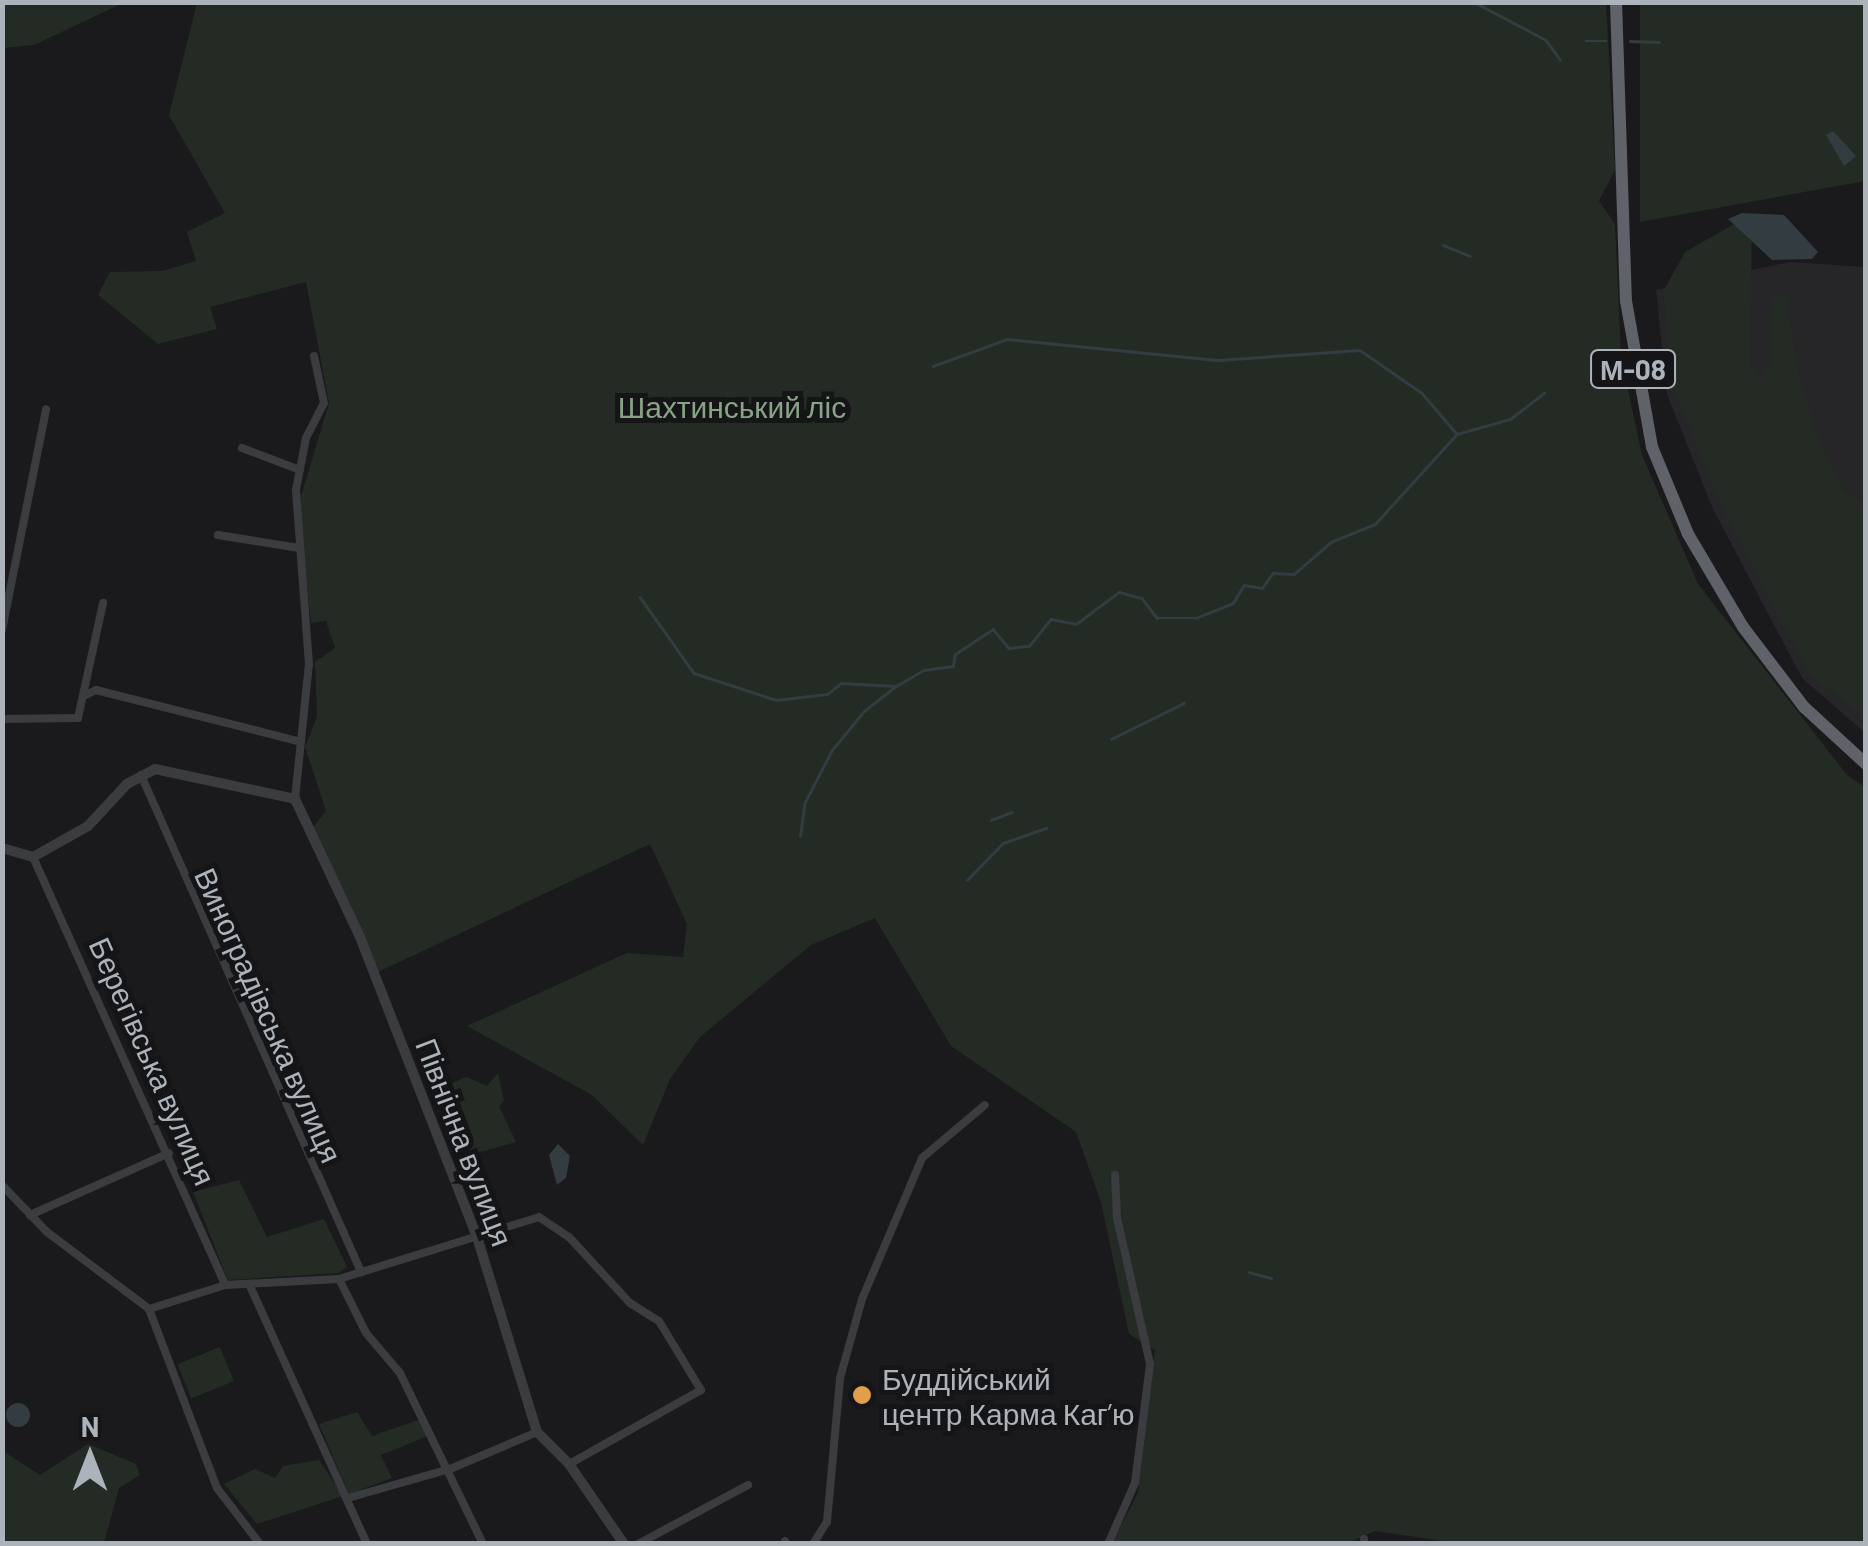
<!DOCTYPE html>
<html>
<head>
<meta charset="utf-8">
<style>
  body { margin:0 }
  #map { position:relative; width:1868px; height:1546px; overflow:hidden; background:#1a1a1c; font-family:Barlow,sans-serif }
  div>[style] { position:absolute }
  .built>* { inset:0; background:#262628 }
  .green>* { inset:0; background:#242b24; transform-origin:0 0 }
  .water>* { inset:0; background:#333c41 }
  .round { border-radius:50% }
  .stream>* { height:2.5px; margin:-1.25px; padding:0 1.25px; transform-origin:1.25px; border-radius:1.25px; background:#333c41 }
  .minor>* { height:8px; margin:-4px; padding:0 4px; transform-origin:4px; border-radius:4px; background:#3b3c40 }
  .tertiary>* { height:10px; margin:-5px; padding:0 5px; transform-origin:5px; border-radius:5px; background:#3b3c40 }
  .trunk>* { height:12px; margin:-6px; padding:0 6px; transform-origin:6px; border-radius:6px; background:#5f6268 }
  .dots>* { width:28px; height:28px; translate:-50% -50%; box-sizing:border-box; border:5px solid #151517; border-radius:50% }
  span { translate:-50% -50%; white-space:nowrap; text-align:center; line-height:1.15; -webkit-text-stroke:10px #151517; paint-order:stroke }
  .shield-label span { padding:2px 8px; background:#151517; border:2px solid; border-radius:8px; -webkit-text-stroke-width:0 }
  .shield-label { font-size:28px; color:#adb3ba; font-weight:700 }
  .park-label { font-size:30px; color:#88a386 }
  .street-label { font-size:30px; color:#adb3ba }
  .poi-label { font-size:30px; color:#adb3ba }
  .left { translate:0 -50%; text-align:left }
  .frame { position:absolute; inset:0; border:5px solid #adb3ba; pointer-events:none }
  .north { position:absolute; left:40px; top:1406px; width:100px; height:100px; -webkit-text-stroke:8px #151517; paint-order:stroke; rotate:0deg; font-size:28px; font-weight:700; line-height:40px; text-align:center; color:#adb3ba }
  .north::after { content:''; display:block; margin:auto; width:35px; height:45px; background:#adb3ba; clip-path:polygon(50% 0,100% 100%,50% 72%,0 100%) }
</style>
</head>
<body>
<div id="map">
  <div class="built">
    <i style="clip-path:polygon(1790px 262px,1865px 267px,1865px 733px,1802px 678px,1713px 509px,1667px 394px,1656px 290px)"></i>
  </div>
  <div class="green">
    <i style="clip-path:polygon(3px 2px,123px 2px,123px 3px,34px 45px,3px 48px)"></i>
    <i style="clip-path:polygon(197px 3px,1606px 3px,1615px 170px,1599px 201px,1615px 224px,1621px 357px,1642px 455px,1698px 584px,1847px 775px,1865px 787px,1865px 1543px,1463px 1544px,1375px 1531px,1348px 1543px,1112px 1543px,1138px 1493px,1155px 1350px,1129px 1334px,1101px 1202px,1076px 1132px,951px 1046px,875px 918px,811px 945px,700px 1037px,670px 1079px,643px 1145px,592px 1095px,467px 1026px,627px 953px,683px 957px,687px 924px,650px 844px,378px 972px,313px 827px,326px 811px,305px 747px,317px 717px,315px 662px,335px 648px,326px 621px,311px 623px,299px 503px,329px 403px,306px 282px,210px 307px,217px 329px,158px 344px,98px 295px,110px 272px,162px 271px,196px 261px,187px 232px,225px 213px,169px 115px)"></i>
    <i style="clip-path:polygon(1640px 3px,1865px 3px,1865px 181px,1640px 222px)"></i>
    <i style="clip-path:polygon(1752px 214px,1750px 364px,1760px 380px,1771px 364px,1772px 300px,1786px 293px,1799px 379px,1820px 443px,1845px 492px,1864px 505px,1865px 717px,1810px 675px,1724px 513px,1671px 383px,1664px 290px,1685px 252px)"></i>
    <i style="clip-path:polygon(498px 1073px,504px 1101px,499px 1106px,516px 1142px,457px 1158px,445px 1086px,466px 1077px,487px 1086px)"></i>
    <i style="clip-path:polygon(239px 1180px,267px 1237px,324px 1219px,347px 1267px,339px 1273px,228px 1280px,193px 1192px)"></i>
    <i style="left:220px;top:1347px;width:37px;height:46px;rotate:68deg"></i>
    <i style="clip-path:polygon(357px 1412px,372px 1436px,421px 1419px,428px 1436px,381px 1455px,392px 1478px,349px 1494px,319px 1424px)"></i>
    <i style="clip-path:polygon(88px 1444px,136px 1464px,140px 1475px,119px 1488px,104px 1543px,3px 1543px,3px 1451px,40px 1475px)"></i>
    <i style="clip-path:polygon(319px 1460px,343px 1496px,257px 1524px,224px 1484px,255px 1469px,275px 1478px,283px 1466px)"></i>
  </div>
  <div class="water">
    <i style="clip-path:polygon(1833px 131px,1856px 156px,1844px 166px,1826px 135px)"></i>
    <i style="clip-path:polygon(1742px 213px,1784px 215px,1818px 252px,1812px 259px,1772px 260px,1728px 219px)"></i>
    <i style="clip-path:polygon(558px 1144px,570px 1156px,566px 1178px,557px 1185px,549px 1155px)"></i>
    <i class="round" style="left:6px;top:1403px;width:24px;height:24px"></i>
  </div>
  <div class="stream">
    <i style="left:1474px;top:2px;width:81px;rotate:27.8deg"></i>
    <i style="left:1546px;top:40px;width:24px;rotate:54deg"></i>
    <i style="left:1586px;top:41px;width:20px"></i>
    <i style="left:1630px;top:41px;width:29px;rotate:2deg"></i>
    <i style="left:1443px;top:245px;width:29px;rotate:22deg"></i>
    <i style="left:933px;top:366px;width:79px;rotate:-20deg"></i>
    <i style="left:1007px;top:339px;width:213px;rotate:5.7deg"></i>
    <i style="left:1219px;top:360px;width:141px;rotate:-4.1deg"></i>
    <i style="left:1360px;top:350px;width:75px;rotate:34.7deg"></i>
    <i style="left:1422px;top:393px;width:54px;rotate:49.5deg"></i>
    <i style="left:640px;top:597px;width:93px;rotate:54.6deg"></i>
    <i style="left:694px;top:673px;width:86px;rotate:18.2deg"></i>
    <i style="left:776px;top:700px;width:51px;rotate:-6.7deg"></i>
    <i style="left:827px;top:694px;width:18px;rotate:-38deg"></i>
    <i style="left:841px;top:683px;width:55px;rotate:3.1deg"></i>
    <i style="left:896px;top:686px;width:32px;rotate:-30deg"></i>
    <i style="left:924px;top:670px;width:29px;rotate:-8deg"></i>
    <i style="left:953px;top:666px;width:12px;rotate:-81deg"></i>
    <i style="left:955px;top:654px;width:45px;rotate:-33.3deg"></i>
    <i style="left:993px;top:629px;width:25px;rotate:50deg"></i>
    <i style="left:1009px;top:648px;width:20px;rotate:-6deg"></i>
    <i style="left:1029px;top:646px;width:35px;rotate:-51deg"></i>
    <i style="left:1051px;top:619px;width:25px;rotate:11deg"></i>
    <i style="left:1076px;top:624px;width:54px;rotate:-36.7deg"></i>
    <i style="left:1119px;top:592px;width:24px;rotate:15deg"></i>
    <i style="left:1142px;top:598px;width:25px;rotate:53deg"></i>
    <i style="left:1157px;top:618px;width:39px"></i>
    <i style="left:1196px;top:618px;width:40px;rotate:-22deg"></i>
    <i style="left:1233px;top:603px;width:21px;rotate:-59deg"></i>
    <i style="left:1244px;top:585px;width:18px;rotate:9deg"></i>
    <i style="left:1262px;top:588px;width:19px;rotate:-54deg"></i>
    <i style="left:1273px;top:573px;width:21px;rotate:3deg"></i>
    <i style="left:1294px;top:574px;width:49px;rotate:-40.9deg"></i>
    <i style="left:1331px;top:542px;width:48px;rotate:-22.2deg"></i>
    <i style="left:1375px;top:524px;width:122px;rotate:-47.7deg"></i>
    <i style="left:1457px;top:434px;width:55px;rotate:-15.8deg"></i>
    <i style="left:1510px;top:419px;width:43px;rotate:-37.4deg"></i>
    <i style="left:1111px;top:739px;width:81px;rotate:-26.3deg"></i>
    <i style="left:991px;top:820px;width:22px;rotate:-21deg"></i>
    <i style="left:800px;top:836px;width:34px;rotate:-82deg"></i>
    <i style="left:805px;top:802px;width:59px;rotate:-62.6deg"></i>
    <i style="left:832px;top:750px;width:50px;rotate:-50.6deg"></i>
    <i style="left:864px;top:711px;width:41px;rotate:-38deg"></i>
    <i style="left:967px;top:880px;width:52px;rotate:-45.8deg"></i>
    <i style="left:1003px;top:843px;width:46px;rotate:-19.2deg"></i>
    <i style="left:1249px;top:1272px;width:23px;rotate:15deg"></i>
  </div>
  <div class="minor">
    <i style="left:242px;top:448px;width:62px;rotate:20.8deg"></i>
    <i style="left:218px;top:535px;width:82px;rotate:9.1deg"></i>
    <i style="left:2px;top:630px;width:225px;rotate:-78.7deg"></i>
    <i style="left:86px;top:695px;width:11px;rotate:-27deg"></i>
    <i style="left:96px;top:690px;width:208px;rotate:14.2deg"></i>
    <i style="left:2px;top:719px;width:76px;rotate:-0.8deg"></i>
    <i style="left:78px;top:718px;width:118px;rotate:-77.7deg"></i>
    <i style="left:141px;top:775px;width:544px;rotate:66.12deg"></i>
    <i style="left:295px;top:799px;width:136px;rotate:-84.1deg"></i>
    <i style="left:309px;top:664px;width:174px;rotate:-94.3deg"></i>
    <i style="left:296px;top:490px;width:53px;rotate:-79.1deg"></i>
    <i style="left:306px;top:438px;width:39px;rotate:-63deg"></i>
    <i style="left:324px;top:403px;width:48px;rotate:-102deg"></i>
    <i style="left:33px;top:857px;width:469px;rotate:65.8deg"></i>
    <i style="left:2px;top:1185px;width:65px;rotate:46.2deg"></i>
    <i style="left:47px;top:1232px;width:128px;rotate:37deg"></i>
    <i style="left:30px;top:1215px;width:152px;rotate:-24deg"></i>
    <i style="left:339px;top:1279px;width:60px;rotate:63.4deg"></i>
    <i style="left:366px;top:1333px;width:52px;rotate:49.6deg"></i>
    <i style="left:400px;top:1373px;width:190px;rotate:64.1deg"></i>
    <i style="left:250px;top:1286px;width:283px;rotate:65.6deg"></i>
    <i style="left:149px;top:1309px;width:80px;rotate:-17.5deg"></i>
    <i style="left:225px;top:1285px;width:114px;rotate:-3deg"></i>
    <i style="left:339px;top:1279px;width:209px;rotate:-17.2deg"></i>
    <i style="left:539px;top:1217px;width:36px;rotate:34deg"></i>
    <i style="left:569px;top:1237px;width:90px;rotate:47.3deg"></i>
    <i style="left:630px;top:1303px;width:34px;rotate:32deg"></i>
    <i style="left:659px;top:1321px;width:81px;rotate:58.7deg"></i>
    <i style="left:701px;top:1390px;width:151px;rotate:150.7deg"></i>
    <i style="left:149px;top:1309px;width:191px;rotate:69.2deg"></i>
    <i style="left:217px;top:1488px;width:71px;rotate:52.5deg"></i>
    <i style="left:348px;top:1498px;width:106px;rotate:-15.9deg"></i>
    <i style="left:450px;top:1469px;width:95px;rotate:-23deg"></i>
    <i style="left:1364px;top:1539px;width:5px;rotate:79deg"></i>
    <i style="left:785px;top:1541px;width:3px;rotate:72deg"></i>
    <i style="left:638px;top:1544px;width:125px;rotate:-28.2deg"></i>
    <i style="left:813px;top:1544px;width:26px;rotate:-58deg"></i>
    <i style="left:827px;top:1522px;width:145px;rotate:-84.8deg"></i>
    <i style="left:840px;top:1378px;width:82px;rotate:-74.4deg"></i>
    <i style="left:862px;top:1299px;width:153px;rotate:-66.9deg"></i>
    <i style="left:922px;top:1158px;width:82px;rotate:-40.1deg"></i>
    <i style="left:1108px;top:1544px;width:67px;rotate:-66.1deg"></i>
    <i style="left:1135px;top:1483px;width:120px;rotate:-82.8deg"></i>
    <i style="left:1150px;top:1364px;width:151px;rotate:-102.7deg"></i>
    <i style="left:1117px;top:1217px;width:42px;rotate:-92.7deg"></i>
  </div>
  <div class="tertiary">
    <i style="left:2px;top:848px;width:32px;rotate:16deg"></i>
    <i style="left:33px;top:857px;width:63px;rotate:-29.4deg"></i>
    <i style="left:88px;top:826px;width:57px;rotate:-47.1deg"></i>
    <i style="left:127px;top:784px;width:32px;rotate:-28deg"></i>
    <i style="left:155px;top:769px;width:143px;rotate:12.1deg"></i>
    <i style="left:295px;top:799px;width:153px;rotate:64.8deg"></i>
    <i style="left:360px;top:937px;width:322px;rotate:68.7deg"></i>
    <i style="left:477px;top:1237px;width:204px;rotate:72.9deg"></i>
    <i style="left:537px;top:1432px;width:45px;rotate:45deg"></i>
    <i style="left:569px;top:1464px;width:97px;rotate:55.5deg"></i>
  </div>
  <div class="trunk">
    <i style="left:1616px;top:2px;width:299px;rotate:88.1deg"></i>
    <i style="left:1626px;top:301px;width:148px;rotate:79.9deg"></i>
    <i style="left:1652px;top:447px;width:94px;rotate:67.5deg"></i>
    <i style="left:1688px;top:534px;width:108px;rotate:59.4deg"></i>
    <i style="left:1743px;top:627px;width:101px;rotate:52.7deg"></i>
    <i style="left:1804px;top:707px;width:84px;rotate:42.6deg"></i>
  </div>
  <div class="dots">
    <i style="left:862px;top:1395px;background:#e19f4c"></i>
  </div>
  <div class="shield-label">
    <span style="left:1633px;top:369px">М-08</span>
  </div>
  <div class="park-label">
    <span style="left:732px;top:406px">Шахтинський ліс</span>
  </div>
  <div class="street-label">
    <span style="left:269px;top:1015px;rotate:66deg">Виноградівська вулиця</span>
    <span style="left:153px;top:1061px;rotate:66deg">Берегівська вулиця</span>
    <span style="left:465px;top:1142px;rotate:69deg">Північна вулиця</span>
  </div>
  <div class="poi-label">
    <span class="left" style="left:882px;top:1395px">Буддійський<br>центр Карма Кагʼю</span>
  </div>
  <div class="frame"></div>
  <div class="north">N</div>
</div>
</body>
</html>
